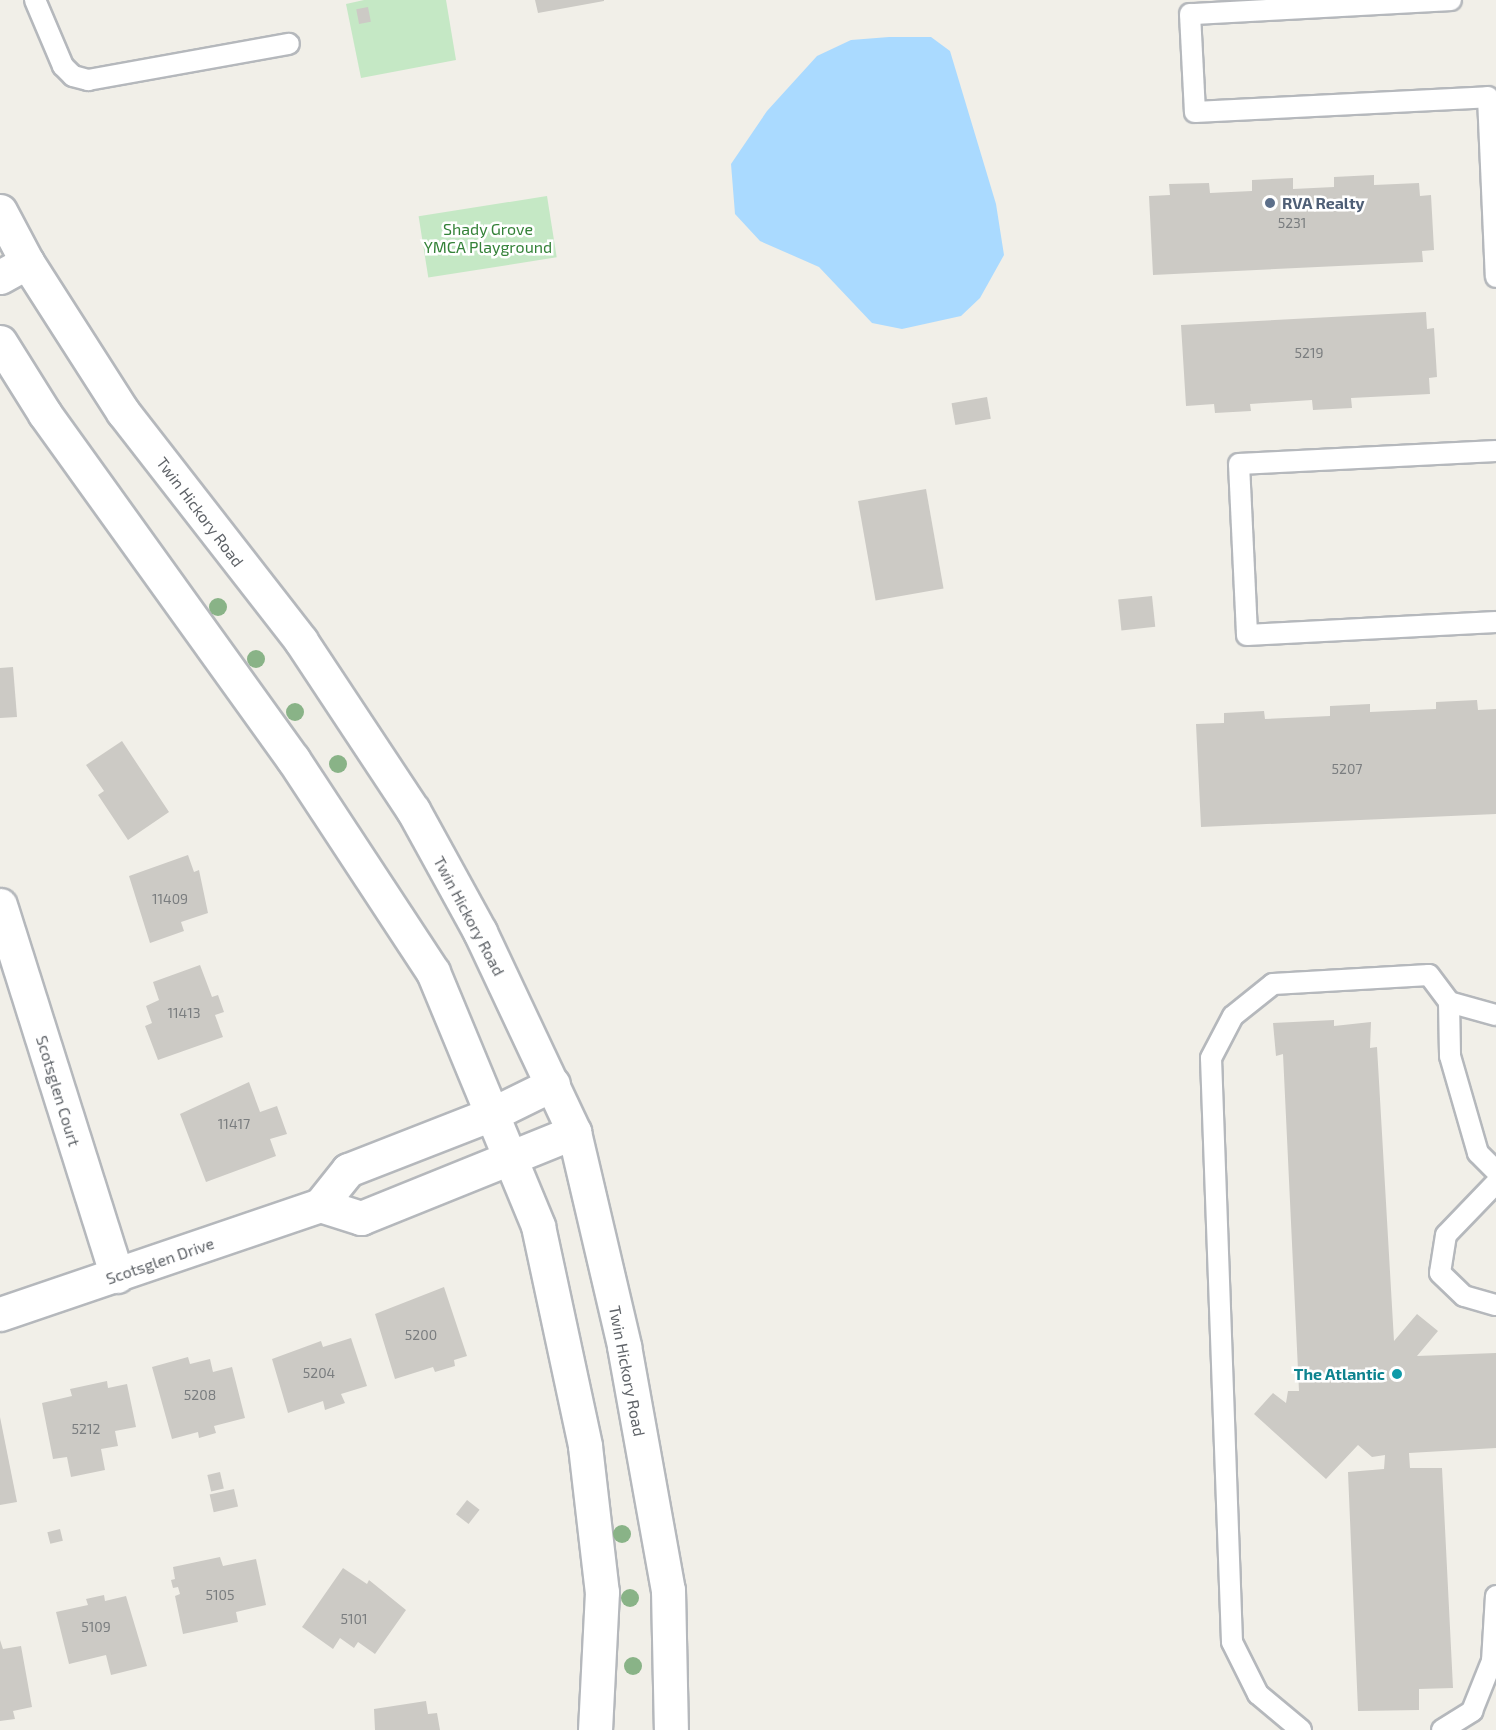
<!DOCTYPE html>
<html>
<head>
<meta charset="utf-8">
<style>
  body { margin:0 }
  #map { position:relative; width:1496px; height:1730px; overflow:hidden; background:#f1efe8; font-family:"Exo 2",sans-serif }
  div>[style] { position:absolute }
  .green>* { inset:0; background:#c5e8c5; transform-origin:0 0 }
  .water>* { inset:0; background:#aadaff }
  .building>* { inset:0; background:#cccac5; transform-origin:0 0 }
  .roads { filter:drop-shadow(2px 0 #b5b8bc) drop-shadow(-2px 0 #b5b8bc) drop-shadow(0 2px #b5b8bc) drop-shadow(0 -2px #b5b8bc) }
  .lane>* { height:20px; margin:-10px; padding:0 10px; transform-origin:10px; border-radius:10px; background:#fff }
  .street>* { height:33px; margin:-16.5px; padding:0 16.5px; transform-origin:16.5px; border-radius:16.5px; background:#fff }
  .secondary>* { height:33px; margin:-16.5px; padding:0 16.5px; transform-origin:16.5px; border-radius:16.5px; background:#fff }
  .trees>* { width:18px; height:18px; margin:-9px; border-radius:50%; background:#89b387 }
  .dots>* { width:16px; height:16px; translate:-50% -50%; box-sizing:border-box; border:3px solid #fff; border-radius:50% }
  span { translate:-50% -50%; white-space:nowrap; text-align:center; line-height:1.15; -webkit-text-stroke:5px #fff; paint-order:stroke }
  .number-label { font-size:14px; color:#7a7d7f }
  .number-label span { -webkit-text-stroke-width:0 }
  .service-label { font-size:16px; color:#4e5e75; font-weight:700 }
  .left { translate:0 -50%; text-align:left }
  .park-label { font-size:16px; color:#348238 }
  .street-label { font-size:16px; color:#5f6368 }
  .culture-label { font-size:16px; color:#0d838f; font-weight:700 }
  .right { translate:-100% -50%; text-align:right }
</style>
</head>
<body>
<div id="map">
  <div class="green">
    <i style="clip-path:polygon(364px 0,446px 0,456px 60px,361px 78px,346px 4px)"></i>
    <i style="left:547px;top:196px;width:62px;height:130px;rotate:81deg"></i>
  </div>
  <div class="water">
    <i style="clip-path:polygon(889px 37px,931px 37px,950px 51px,996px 204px,1004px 255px,980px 298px,961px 316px,902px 329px,872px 323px,819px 267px,760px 241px,735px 214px,731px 164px,767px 111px,817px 56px,851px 40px)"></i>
  </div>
  <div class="building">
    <i style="clip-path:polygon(535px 0,604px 0,604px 1px,538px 13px)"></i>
    <i style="left:368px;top:7px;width:15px;height:12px;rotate:79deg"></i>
    <i style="clip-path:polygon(1374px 175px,1374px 185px,1419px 183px,1420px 196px,1431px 195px,1434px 250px,1422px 251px,1423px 262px,1153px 275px,1149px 196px,1170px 195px,1169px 184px,1209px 183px,1210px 193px,1252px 191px,1252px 180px,1293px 178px,1293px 189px,1334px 187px,1334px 177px)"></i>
    <i style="clip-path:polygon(1426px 312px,1427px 329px,1434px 328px,1437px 377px,1429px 378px,1430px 394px,1351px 398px,1352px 408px,1313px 410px,1312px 400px,1250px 404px,1251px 411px,1215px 413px,1214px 404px,1186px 406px,1181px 325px)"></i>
    <i style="left:987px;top:397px;width:22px;height:36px;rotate:80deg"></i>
    <i style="left:926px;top:489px;width:101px;height:69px;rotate:80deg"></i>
    <i style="left:1152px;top:596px;width:31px;height:34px;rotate:84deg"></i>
    <i style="clip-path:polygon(13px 667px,17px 717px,0 718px,0 668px)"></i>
    <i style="clip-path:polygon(1477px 700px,1478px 710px,1496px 709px,1496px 814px,1201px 827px,1196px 724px,1224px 723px,1224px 713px,1264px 711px,1265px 719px,1330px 716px,1330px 706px,1370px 704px,1370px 712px,1436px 709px,1436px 702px)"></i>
    <i style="clip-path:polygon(122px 741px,169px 812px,128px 840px,98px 795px,104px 791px,86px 765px)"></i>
    <i style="clip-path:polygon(188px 855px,194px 872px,199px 870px,208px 913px,181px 922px,184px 931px,150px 943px,129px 876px)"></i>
    <i style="clip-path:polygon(200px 965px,212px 997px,218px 995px,224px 1012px,215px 1015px,223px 1037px,158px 1060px,145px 1026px,152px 1023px,146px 1006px,159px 1000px,153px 982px)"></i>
    <i style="clip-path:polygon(1334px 1020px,1334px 1026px,1371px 1022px,1370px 1048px,1377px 1047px,1394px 1341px,1417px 1314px,1438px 1331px,1417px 1356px,1496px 1353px,1496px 1448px,1409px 1453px,1410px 1468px,1442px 1468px,1453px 1688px,1419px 1689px,1419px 1710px,1358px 1711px,1348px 1472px,1384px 1469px,1385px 1455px,1372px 1457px,1358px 1445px,1326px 1479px,1254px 1414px,1273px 1393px,1286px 1403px,1288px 1391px,1299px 1391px,1283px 1054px,1276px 1056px,1273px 1023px)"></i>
    <i style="clip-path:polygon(249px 1082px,260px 1112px,277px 1106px,287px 1134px,270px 1139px,276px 1156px,206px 1182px,180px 1114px)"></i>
    <i style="clip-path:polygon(444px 1287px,467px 1356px,454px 1360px,455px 1366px,435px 1372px,433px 1367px,395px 1379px,375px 1314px)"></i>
    <i style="clip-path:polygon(351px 1338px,367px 1386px,341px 1394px,345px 1403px,325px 1410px,323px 1401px,288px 1413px,272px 1359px,321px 1341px,323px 1347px)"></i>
    <i style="clip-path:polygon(188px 1357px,190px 1364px,210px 1359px,213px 1372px,232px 1367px,245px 1418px,214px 1426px,216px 1433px,199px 1438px,198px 1432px,172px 1439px,152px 1367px)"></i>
    <i style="clip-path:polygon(107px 1381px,108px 1388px,127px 1384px,136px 1427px,115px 1431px,118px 1446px,101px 1449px,105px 1470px,71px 1477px,67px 1457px,53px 1459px,42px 1403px,72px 1396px,70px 1389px)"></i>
    <i style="clip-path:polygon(0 1417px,17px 1502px,0 1505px)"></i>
    <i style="left:220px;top:1472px;width:17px;height:13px;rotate:77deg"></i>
    <i style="left:234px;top:1489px;width:18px;height:25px;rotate:77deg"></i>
    <i style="left:467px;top:1500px;width:16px;height:18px;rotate:38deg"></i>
    <i style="left:60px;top:1529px;width:12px;height:13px;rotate:76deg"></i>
    <i style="clip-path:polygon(220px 1557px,223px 1566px,256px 1559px,266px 1605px,236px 1612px,238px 1622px,183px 1634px,175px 1596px,180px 1594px,178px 1587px,173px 1588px,171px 1580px,175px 1579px,173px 1567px)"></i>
    <i style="clip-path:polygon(343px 1568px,367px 1584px,369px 1580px,406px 1610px,375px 1654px,358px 1642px,354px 1648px,340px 1638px,333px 1649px,302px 1627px)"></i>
    <i style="clip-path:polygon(104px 1595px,105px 1601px,126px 1596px,147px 1666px,111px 1675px,106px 1655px,69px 1664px,56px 1612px,88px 1605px,86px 1599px)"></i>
    <i style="clip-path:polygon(0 1640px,3px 1649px,21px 1646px,32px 1707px,13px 1711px,15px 1719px,0 1721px)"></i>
    <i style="clip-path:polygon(426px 1701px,428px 1714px,437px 1713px,440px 1730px,375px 1730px,374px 1709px)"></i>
  </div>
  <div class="roads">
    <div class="lane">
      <i style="left:35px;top:0;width:72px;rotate:67deg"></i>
      <i style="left:63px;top:66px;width:14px;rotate:45deg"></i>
      <i style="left:73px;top:76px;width:16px;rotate:15deg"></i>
      <i style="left:88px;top:80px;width:204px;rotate:-10.2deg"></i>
      <i style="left:1451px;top:0;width:261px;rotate:176.9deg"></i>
      <i style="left:1190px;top:14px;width:98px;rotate:87.1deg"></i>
      <i style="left:1195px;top:112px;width:293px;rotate:-2.9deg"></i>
      <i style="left:1488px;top:97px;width:180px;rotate:87.5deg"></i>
      <i style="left:1496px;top:451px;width:257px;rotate:177.1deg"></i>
      <i style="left:1239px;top:464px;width:171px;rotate:87.3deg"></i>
      <i style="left:1247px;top:635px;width:249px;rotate:-3deg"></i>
      <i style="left:1449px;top:1002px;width:49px;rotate:15.5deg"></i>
      <i style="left:1496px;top:1183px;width:72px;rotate:133.9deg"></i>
      <i style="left:1446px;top:1235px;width:38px;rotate:99deg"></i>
      <i style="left:1440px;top:1273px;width:33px;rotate:44deg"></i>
      <i style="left:1464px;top:1296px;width:33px;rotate:16deg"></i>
      <i style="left:1301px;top:1730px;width:56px;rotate:-140.1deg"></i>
      <i style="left:1258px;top:1694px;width:58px;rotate:-116.6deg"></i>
      <i style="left:1232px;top:1642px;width:584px;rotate:-92.06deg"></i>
      <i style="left:1211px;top:1058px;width:47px;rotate:-62.4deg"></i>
      <i style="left:1233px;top:1016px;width:51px;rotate:-38.7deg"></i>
      <i style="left:1273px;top:984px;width:156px;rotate:-3.3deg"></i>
      <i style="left:1429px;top:975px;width:34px;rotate:53deg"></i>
      <i style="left:1449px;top:1002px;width:54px;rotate:88.9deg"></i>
      <i style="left:1450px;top:1056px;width:101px;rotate:73.9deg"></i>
      <i style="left:1478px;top:1153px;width:25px;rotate:45deg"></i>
      <i style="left:1442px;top:1730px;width:36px;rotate:-32deg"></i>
      <i style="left:1472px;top:1711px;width:54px;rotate:-68.2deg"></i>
      <i style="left:1492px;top:1661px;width:65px;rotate:-86.5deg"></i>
    </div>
    <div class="street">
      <i style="left:0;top:277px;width:31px;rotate:-29deg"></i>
      <i style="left:0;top:905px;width:389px;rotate:72.5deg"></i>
      <i style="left:320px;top:1205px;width:43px;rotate:17.6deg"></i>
      <i style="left:361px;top:1218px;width:230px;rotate:-22deg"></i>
      <i style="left:0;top:1314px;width:338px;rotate:-18.8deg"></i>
      <i style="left:320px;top:1205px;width:45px;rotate:-51.3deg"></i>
      <i style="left:348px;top:1170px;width:155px;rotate:-21.3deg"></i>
      <i style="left:492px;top:1114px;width:68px;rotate:-26.2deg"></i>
    </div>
    <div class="secondary">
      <i style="left:0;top:211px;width:58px;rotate:62.1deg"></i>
      <i style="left:27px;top:262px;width:178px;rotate:57.4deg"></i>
      <i style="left:123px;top:412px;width:290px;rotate:52.1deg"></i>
      <i style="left:301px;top:641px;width:203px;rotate:56.5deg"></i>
      <i style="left:413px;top:810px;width:139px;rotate:61.2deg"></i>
      <i style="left:480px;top:932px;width:221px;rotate:64.8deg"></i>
      <i style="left:574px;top:1132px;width:220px;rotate:76.8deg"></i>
      <i style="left:624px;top:1346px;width:248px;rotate:79.8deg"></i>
      <i style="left:668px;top:1590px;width:140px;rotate:88.8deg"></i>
      <i style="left:0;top:342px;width:85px;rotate:58deg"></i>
      <i style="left:45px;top:414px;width:425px;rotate:54.3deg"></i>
      <i style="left:293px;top:759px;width:255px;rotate:56.7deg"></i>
      <i style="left:433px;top:972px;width:275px;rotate:67.5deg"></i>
      <i style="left:538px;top:1226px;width:225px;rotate:77.9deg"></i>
      <i style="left:585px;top:1446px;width:147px;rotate:83.4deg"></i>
      <i style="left:602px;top:1592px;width:138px;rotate:92.9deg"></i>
    </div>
  </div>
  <div class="trees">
    <i style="left:218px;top:607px"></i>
    <i style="left:256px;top:659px"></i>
    <i style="left:295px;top:712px"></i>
    <i style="left:338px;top:764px"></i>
    <i style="left:622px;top:1534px"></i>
    <i style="left:630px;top:1598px"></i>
    <i style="left:633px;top:1666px"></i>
  </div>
  <div class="dots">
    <i style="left:1270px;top:203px;background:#5c6f8a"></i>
    <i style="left:1397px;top:1374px;background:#0f9aa8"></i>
  </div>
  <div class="number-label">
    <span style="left:1292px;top:223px">5231</span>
    <span style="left:1309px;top:353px">5219</span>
    <span style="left:1347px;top:769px">5207</span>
    <span style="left:170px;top:899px">11409</span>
    <span style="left:184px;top:1013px">11413</span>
    <span style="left:234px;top:1124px">11417</span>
    <span style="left:421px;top:1335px">5200</span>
    <span style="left:319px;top:1373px">5204</span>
    <span style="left:200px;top:1395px">5208</span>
    <span style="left:86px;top:1429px">5212</span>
    <span style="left:220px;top:1595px">5105</span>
    <span style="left:354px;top:1619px">5101</span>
    <span style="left:96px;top:1627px">5109</span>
  </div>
  <div class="service-label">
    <span class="left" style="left:1282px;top:203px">RVA Realty</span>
  </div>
  <div class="park-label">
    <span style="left:488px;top:238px">Shady Grove<br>YMCA Playground</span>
  </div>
  <div class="street-label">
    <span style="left:200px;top:512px;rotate:53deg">Twin Hickory Road</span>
    <span style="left:469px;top:916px;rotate:62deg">Twin Hickory Road</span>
    <span style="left:58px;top:1091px;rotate:73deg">Scotsglen Court</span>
    <span style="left:160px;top:1261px;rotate:-19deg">Scotsglen Drive</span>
    <span style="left:627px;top:1371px;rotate:79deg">Twin Hickory Road</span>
  </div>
  <div class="culture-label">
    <span class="right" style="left:1385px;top:1374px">The Atlantic</span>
  </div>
</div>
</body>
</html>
